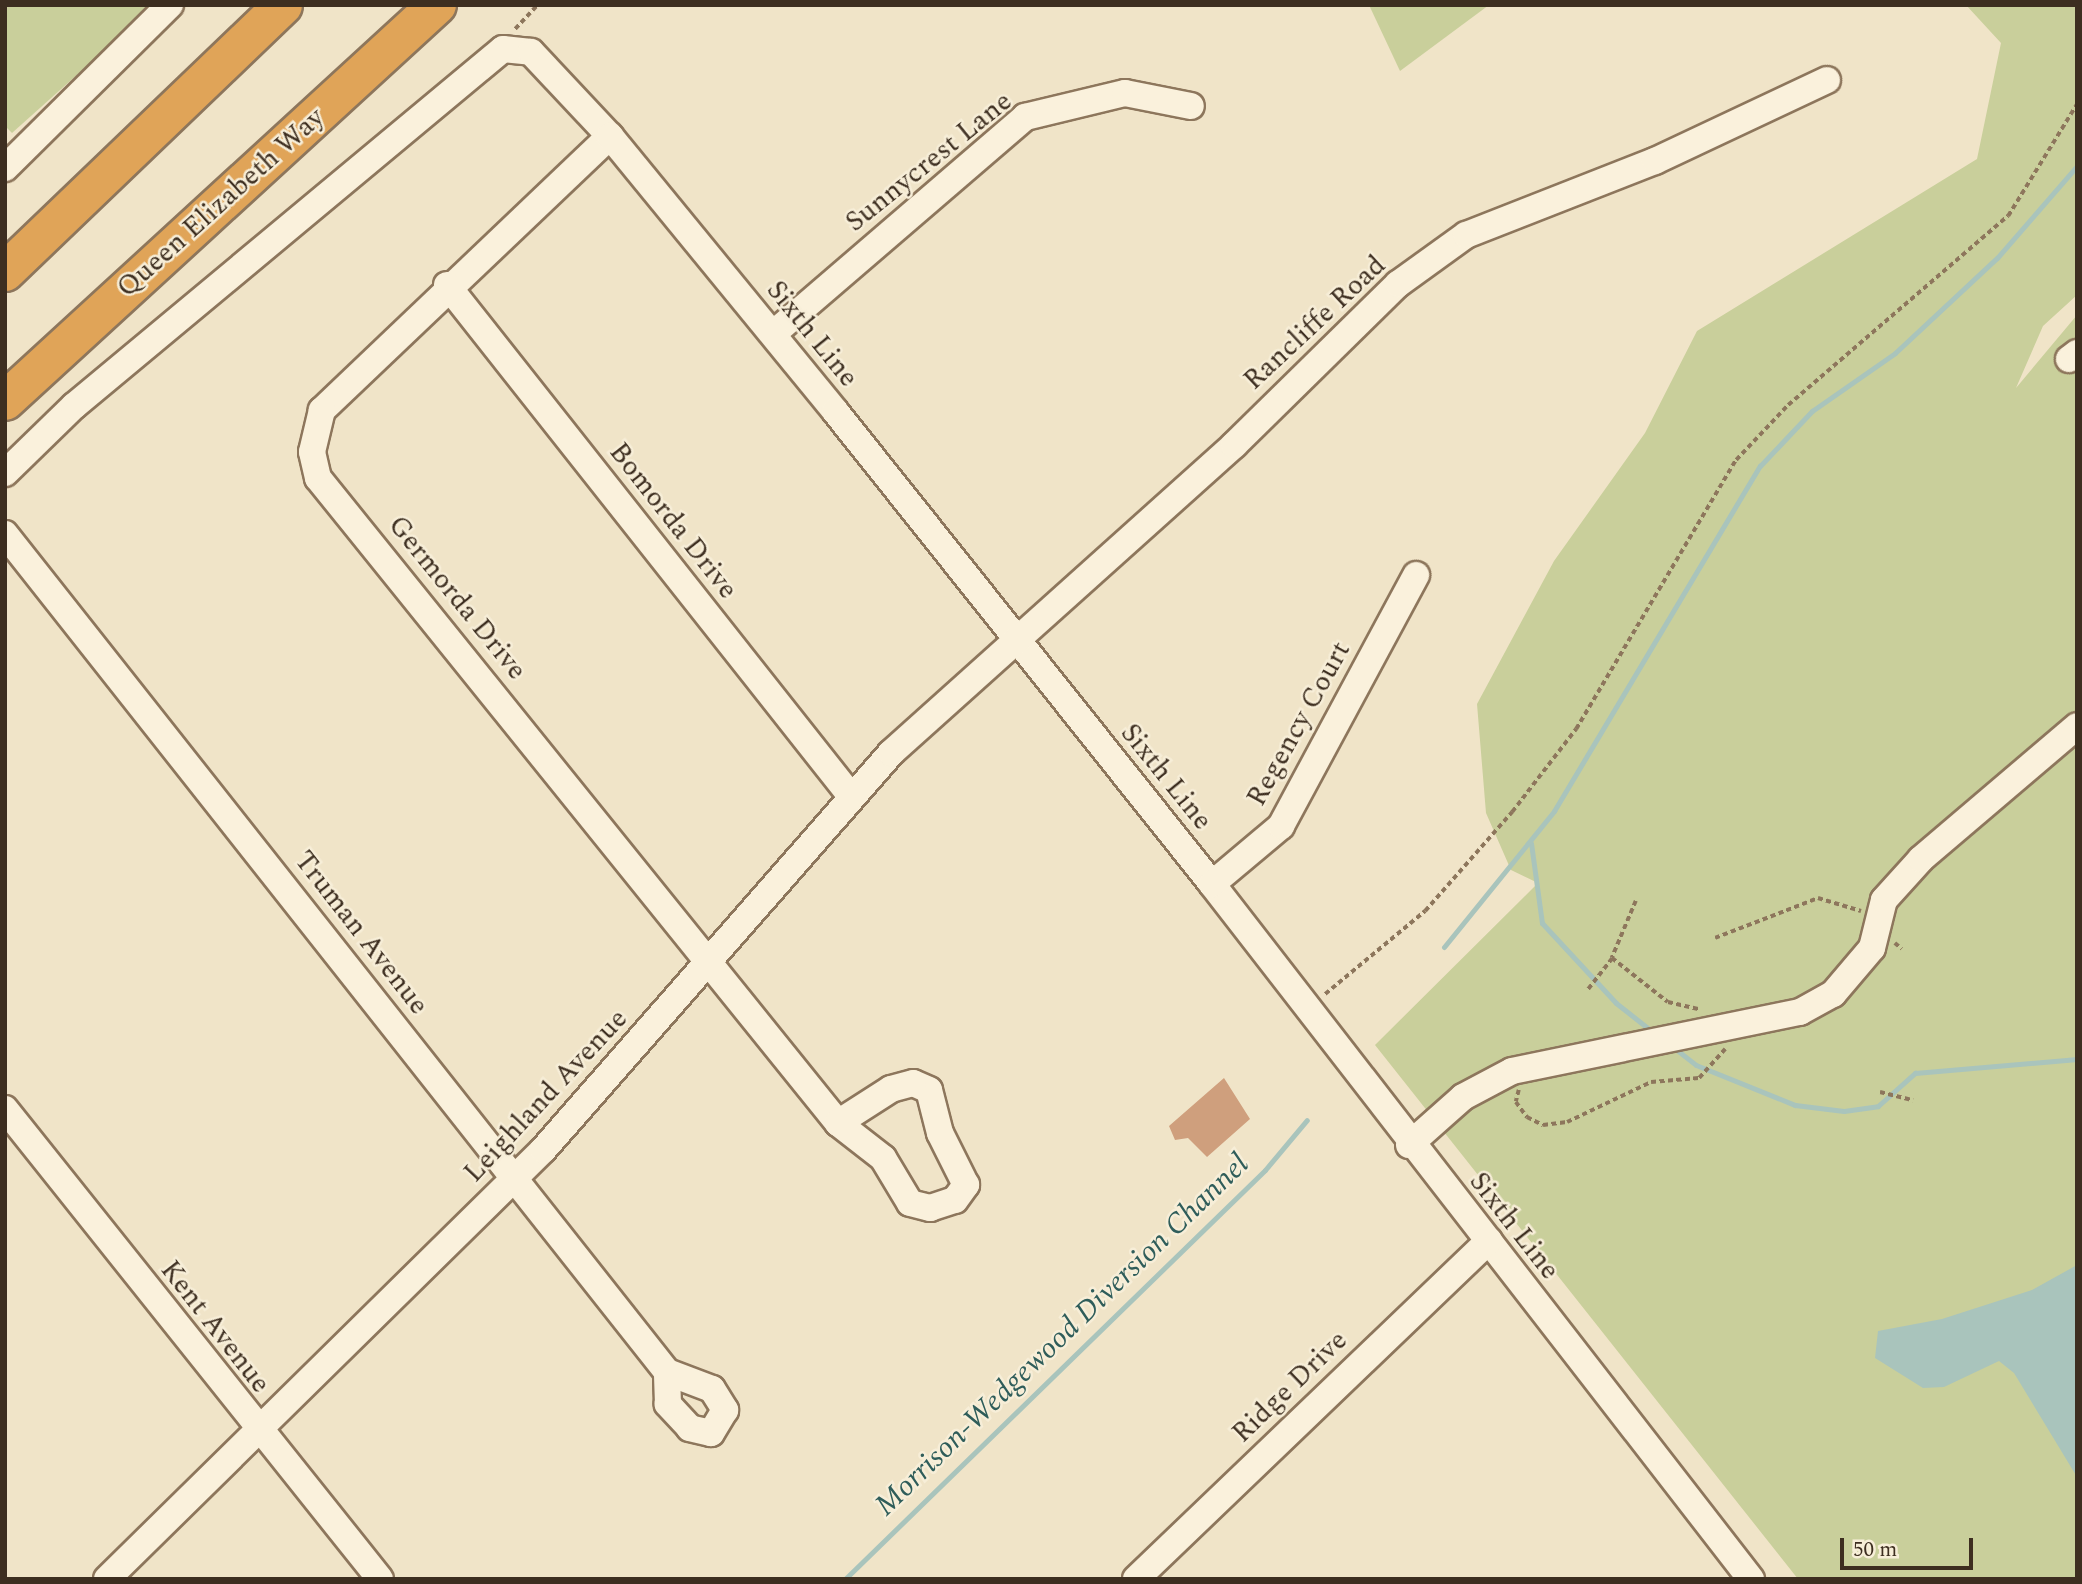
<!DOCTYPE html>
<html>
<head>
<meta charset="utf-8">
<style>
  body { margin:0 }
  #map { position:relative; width:2082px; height:1584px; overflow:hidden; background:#f0e4c8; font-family:Spectral,serif }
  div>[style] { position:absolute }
  .green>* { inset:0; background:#c9cf9b }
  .water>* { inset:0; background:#a9c4bc }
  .stream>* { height:5px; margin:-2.5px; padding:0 2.5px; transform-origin:2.5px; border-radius:2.5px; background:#a9c4bc }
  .building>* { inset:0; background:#cf9f7d }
  .path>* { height:3.5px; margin-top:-1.75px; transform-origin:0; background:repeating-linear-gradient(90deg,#8d765c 0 5px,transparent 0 8.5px) }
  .roads { filter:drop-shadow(2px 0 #8d765c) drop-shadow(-2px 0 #8d765c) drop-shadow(0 2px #8d765c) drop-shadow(0 -2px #8d765c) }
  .minor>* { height:26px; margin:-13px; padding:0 13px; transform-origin:13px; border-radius:13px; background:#faf1dc }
  .highway>* { height:38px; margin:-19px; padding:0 19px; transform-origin:19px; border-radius:19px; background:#e0a458 }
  span { translate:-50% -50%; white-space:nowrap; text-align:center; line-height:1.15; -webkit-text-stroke:5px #f7eed8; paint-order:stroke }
  .street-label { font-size:28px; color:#3d2e20 }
  .water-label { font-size:30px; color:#2f5d5a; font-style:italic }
  .frame { position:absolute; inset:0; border:7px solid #3d2e20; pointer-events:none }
  .scale { position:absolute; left:1840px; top:1538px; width:133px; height:32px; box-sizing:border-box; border:4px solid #3d2e20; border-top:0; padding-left:9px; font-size:21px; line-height:24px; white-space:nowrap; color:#3d2e20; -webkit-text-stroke:5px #f7eed8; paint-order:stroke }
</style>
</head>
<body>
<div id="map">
  <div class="green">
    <i style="clip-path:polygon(5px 5px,155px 5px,12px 133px,5px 126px)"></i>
    <i style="clip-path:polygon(1369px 5px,1489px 5px,1400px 71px)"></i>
    <i style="clip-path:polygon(1966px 5px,2077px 5px,2077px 295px,2043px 326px,2016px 388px,2077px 315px,2077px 1579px,1798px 1579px,1375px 1045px,1538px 883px,1511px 870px,1486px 813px,1477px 704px,1554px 561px,1645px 433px,1697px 331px,1977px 159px,2001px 43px)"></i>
  </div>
  <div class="water">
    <i style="clip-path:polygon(2077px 1265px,2077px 1477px,2014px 1373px,1999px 1361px,1944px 1387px,1923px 1388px,1875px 1358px,1878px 1331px,1942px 1319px,2032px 1290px)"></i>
  </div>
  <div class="stream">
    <i style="left:1531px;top:843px;width:81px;rotate:82.2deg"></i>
    <i style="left:1542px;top:923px;width:109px;rotate:47.2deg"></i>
    <i style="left:1616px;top:1003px;width:48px;rotate:38.3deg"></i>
    <i style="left:1444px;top:947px;width:175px;rotate:-51deg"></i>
    <i style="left:1554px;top:811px;width:402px;rotate:-59.2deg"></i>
    <i style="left:1760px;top:466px;width:76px;rotate:-46.6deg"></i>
    <i style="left:1812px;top:411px;width:101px;rotate:-34.9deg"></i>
    <i style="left:1895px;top:353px;width:139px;rotate:-43deg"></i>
    <i style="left:1997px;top:258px;width:122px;rotate:-49deg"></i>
    <i style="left:1673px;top:1047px;width:29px;rotate:38deg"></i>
    <i style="left:1696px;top:1065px;width:107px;rotate:22deg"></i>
    <i style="left:1795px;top:1105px;width:49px;rotate:7deg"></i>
    <i style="left:1844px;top:1111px;width:34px;rotate:-8deg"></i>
    <i style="left:1878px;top:1106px;width:50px;rotate:-41.7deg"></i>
    <i style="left:1915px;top:1073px;width:163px;rotate:-4.9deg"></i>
    <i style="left:845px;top:1579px;width:586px;rotate:-44.24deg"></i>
    <i style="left:1265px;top:1170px;width:65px;rotate:-50deg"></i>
  </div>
  <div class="building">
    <i style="clip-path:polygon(1224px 1078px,1250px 1119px,1207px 1157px,1188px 1138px,1175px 1140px,1169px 1126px)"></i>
  </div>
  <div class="path">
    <i style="left:515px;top:29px;width:33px;rotate:-47deg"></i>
    <i style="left:1636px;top:901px;width:62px;rotate:112.8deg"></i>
    <i style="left:1612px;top:958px;width:71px;rotate:38.2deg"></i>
    <i style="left:1668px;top:1002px;width:32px;rotate:13deg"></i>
    <i style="left:1715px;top:938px;width:110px;rotate:-21.2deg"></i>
    <i style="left:1818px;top:898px;width:45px;rotate:16.8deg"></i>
    <i style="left:1895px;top:943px;width:9px;rotate:41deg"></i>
    <i style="left:1588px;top:989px;width:39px;rotate:-52deg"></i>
    <i style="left:1325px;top:994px;width:130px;rotate:-39.7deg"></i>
    <i style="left:1425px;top:911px;width:132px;rotate:-48.7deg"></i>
    <i style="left:1512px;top:812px;width:105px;rotate:-52.4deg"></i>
    <i style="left:1576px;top:729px;width:313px;rotate:-59.3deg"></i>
    <i style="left:1736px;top:460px;width:76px;rotate:-46.6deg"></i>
    <i style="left:1788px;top:405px;width:290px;rotate:-40.7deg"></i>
    <i style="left:2008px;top:216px;width:132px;rotate:-58.4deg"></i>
    <i style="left:1519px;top:1090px;width:12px;rotate:104deg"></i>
    <i style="left:1516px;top:1102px;width:19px;rotate:54deg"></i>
    <i style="left:1527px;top:1117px;width:18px;rotate:27deg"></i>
    <i style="left:1543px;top:1125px;width:24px;rotate:-7deg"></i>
    <i style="left:1567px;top:1122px;width:93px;rotate:-25.5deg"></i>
    <i style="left:1651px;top:1082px;width:48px;rotate:-4.8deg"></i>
    <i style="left:1699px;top:1078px;width:39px;rotate:-48deg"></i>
    <i style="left:1880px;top:1092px;width:34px;rotate:14deg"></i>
  </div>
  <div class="roads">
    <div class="minor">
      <i style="left:610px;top:136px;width:398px;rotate:136.4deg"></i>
      <i style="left:322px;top:410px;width:43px;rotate:103.4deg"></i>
      <i style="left:312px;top:452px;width:27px;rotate:77deg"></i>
      <i style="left:318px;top:478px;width:829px;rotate:51.12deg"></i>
      <i style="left:838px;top:1123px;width:57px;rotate:37.9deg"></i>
      <i style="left:883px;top:1158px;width:52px;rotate:59deg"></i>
      <i style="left:910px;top:1203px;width:21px;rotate:14deg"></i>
      <i style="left:930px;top:1208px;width:26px;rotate:-18deg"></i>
      <i style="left:955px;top:1200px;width:19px;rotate:-54deg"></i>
      <i style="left:966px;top:1185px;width:58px;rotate:-116.6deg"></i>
      <i style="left:940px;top:1133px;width:44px;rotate:-104.3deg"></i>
      <i style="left:929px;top:1090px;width:17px;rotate:-156deg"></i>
      <i style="left:913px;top:1083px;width:23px;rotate:165deg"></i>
      <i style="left:891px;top:1089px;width:63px;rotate:147.3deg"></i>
      <i style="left:5px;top:168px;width:232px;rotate:-44.7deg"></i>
      <i style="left:447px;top:285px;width:650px;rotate:51.68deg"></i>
      <i style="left:773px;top:334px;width:333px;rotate:-40.7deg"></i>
      <i style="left:1025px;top:117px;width:103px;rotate:-13.5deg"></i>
      <i style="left:1125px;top:93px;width:67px;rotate:11.1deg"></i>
      <i style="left:2069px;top:359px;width:10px;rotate:-37deg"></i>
      <i style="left:5px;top:473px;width:96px;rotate:-44.2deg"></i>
      <i style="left:74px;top:406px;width:558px;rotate:-39.77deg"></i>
      <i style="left:503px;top:49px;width:28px;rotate:6deg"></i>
      <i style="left:531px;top:52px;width:115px;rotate:46.8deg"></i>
      <i style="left:610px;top:136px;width:355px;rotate:50.7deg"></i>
      <i style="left:835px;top:411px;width:605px;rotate:51.44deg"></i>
      <i style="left:1212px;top:884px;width:880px;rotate:52.21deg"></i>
      <i style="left:5px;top:534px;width:1068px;rotate:51.69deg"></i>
      <i style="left:667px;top:1372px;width:48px;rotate:20.7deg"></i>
      <i style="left:712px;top:1389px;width:25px;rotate:58deg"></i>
      <i style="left:725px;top:1410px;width:27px;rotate:121deg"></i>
      <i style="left:711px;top:1433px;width:22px;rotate:-167deg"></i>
      <i style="left:690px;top:1428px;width:33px;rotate:-133deg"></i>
      <i style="left:668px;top:1404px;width:32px;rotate:-92deg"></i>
      <i style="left:1212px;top:884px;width:90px;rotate:-40deg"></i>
      <i style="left:1281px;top:826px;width:285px;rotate:-61.7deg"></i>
      <i style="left:5px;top:1109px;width:601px;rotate:51.41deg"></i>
      <i style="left:1409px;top:1145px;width:72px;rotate:-41.6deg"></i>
      <i style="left:1463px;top:1097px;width:55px;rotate:-28deg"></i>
      <i style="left:1512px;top:1071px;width:294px;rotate:-11.6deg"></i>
      <i style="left:1800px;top:1012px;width:38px;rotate:-29deg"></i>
      <i style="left:1833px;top:994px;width:60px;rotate:-49.7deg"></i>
      <i style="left:1872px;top:948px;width:49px;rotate:-76deg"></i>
      <i style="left:1884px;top:900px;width:55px;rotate:-47.9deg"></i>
      <i style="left:1921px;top:859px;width:205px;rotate:-40.4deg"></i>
      <i style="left:107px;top:1579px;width:612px;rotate:-44.54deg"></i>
      <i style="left:543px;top:1150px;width:528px;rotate:-48.76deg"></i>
      <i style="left:891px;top:753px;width:461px;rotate:-41.9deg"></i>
      <i style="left:1234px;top:445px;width:230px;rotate:-44.5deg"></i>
      <i style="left:1398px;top:284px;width:84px;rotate:-35.8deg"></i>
      <i style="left:1466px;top:235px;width:203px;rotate:-21.4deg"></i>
      <i style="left:1655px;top:161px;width:190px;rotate:-25.2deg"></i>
      <i style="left:1136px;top:1579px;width:489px;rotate:-43.8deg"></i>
    </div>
    <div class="highway">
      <i style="left:5px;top:272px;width:385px;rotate:-43.8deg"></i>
      <i style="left:5px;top:401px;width:586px;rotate:-42.51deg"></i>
    </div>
  </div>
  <div class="street-label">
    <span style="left:929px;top:162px;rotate:-39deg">Sunnycrest Lane</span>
    <span style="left:221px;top:203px;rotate:-42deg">Queen Elizabeth Way</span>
    <span style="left:1315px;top:323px;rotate:-43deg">Rancliffe Road</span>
    <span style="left:812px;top:334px;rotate:51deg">Sixth Line</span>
    <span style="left:673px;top:521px;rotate:52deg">Bomorda Drive</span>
    <span style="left:457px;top:598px;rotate:51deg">Germorda Drive</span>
    <span style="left:1299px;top:724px;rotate:-61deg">Regency Court</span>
    <span style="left:1166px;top:777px;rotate:51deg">Sixth Line</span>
    <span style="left:361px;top:933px;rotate:52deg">Truman Avenue</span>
    <span style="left:546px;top:1096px;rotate:-47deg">Leighland Avenue</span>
    <span style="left:1514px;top:1226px;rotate:52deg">Sixth Line</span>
    <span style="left:215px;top:1327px;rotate:52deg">Kent Avenue</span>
    <span style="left:1290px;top:1387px;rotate:-44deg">Ridge Drive</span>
  </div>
  <div class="water-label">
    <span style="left:1062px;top:1335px;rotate:-44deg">Morrison-Wedgewood Diversion Channel</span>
  </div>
  <div class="frame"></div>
  <div class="scale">50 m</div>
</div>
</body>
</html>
